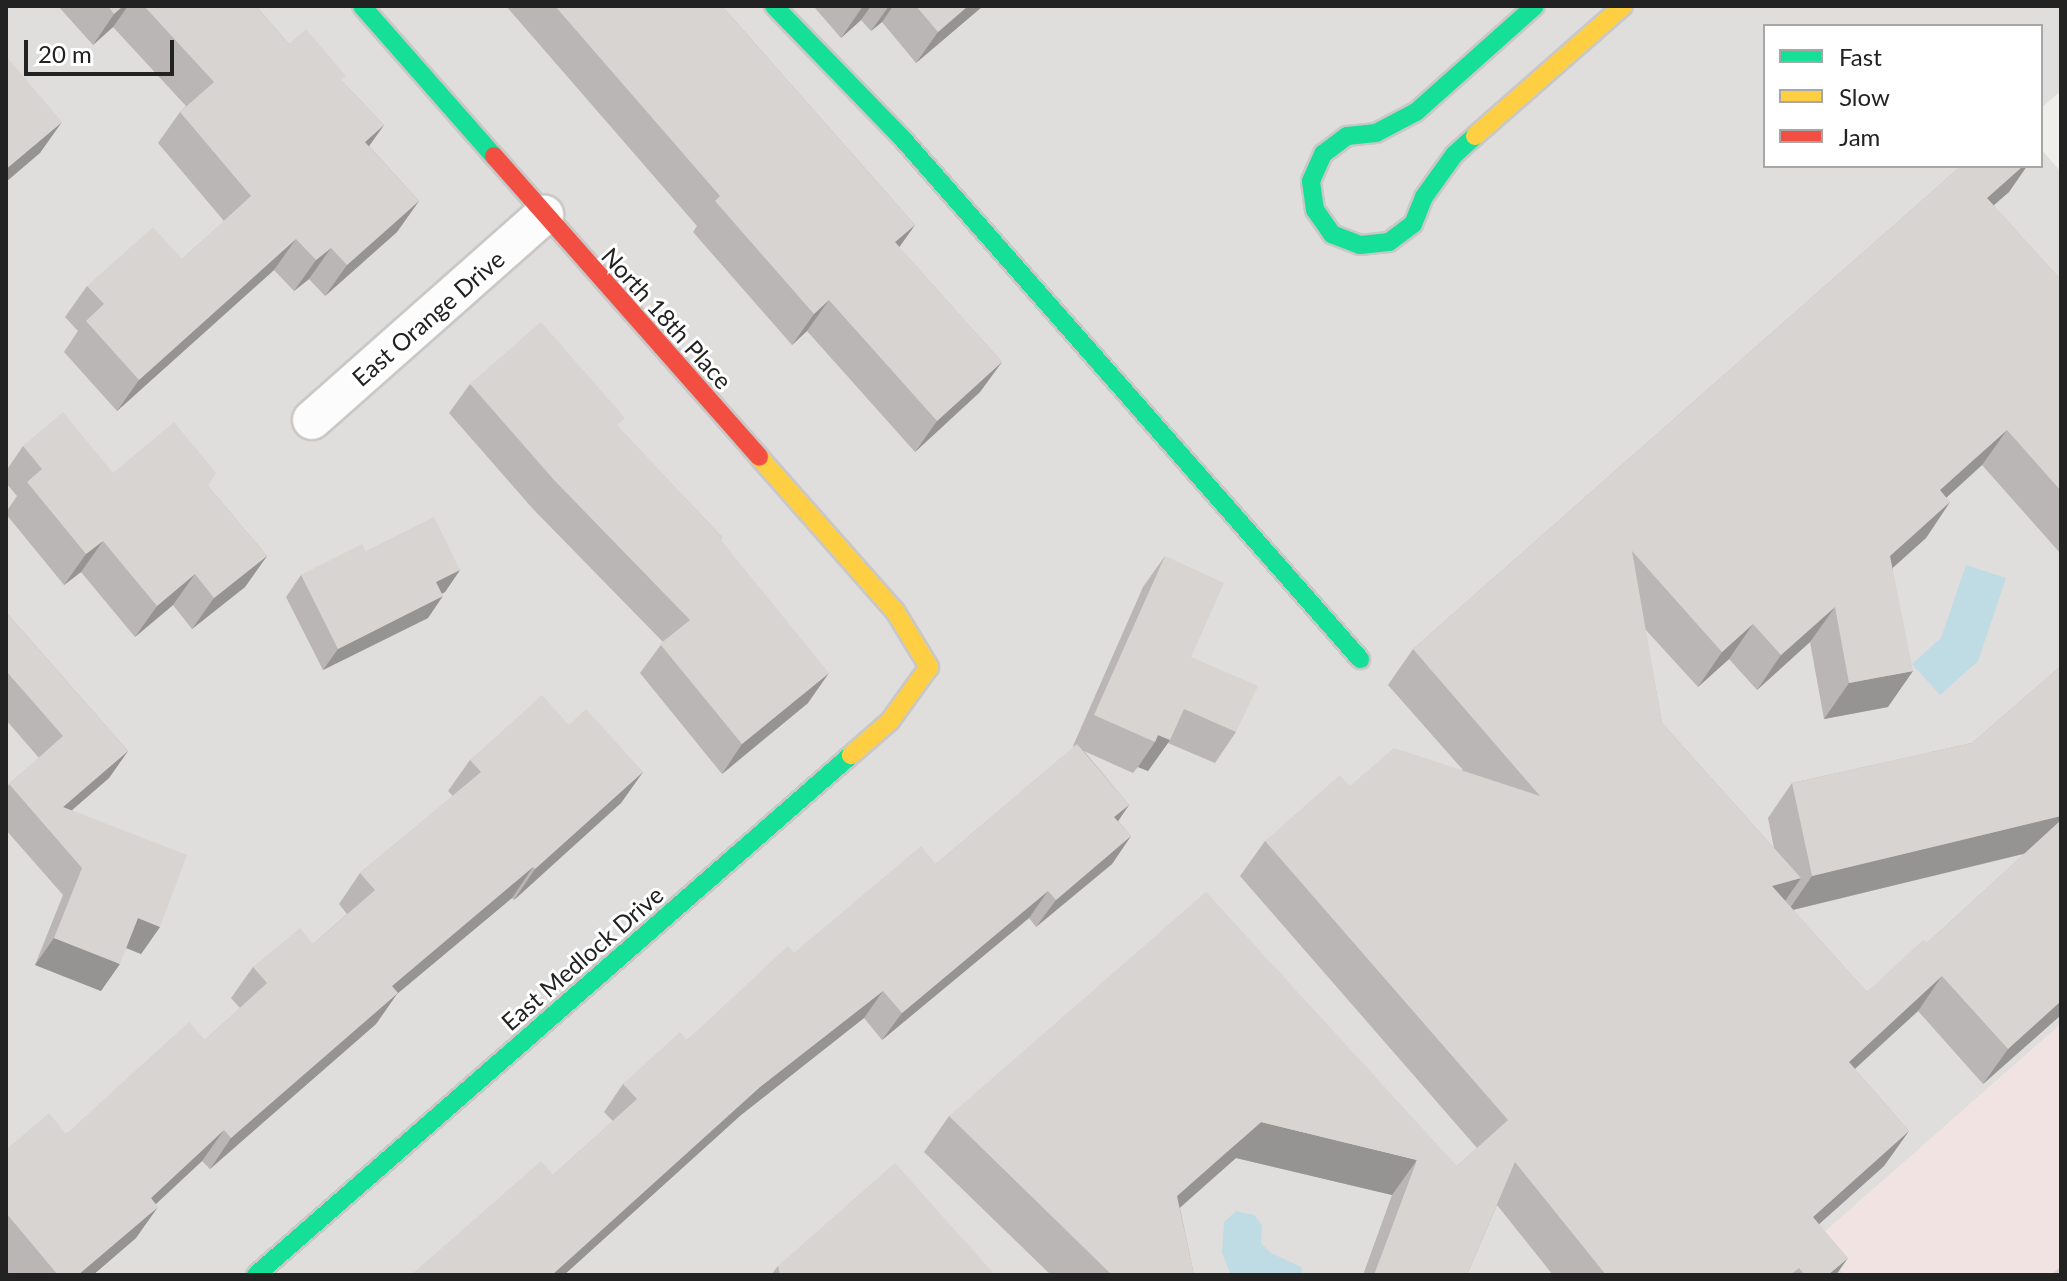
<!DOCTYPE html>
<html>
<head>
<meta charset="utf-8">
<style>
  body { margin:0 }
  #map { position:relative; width:2067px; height:1281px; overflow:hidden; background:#f0eeeb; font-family:Lato,sans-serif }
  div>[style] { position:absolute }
  .residential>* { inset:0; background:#dfdedc }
  .commercial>* { inset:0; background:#f1e3e1 }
  .water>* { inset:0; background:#bfdbe3 }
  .roads { filter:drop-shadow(2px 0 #c9c8c7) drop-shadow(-2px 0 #c9c8c7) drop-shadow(0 2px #c9c8c7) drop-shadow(0 -2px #c9c8c7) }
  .street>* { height:38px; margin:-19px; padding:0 19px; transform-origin:19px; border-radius:19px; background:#fdfcfc }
  .fast>* { height:18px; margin:-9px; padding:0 9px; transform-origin:9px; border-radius:9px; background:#16e098 }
  .slow>* { height:18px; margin:-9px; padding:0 9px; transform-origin:9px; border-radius:9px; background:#ffcf43 }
  .jam>* { height:18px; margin:-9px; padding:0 9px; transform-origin:9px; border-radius:9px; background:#f24e42 }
  .wall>* { inset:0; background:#b9b6b5 }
  .shaded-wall>* { inset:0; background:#969493 }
  .building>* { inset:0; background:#d7d4d2 }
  span { translate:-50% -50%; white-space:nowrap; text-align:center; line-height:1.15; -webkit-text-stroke:6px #fff; paint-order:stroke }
  .street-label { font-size:24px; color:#222 }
  .frame { position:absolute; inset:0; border:8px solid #222; pointer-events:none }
  .legend { position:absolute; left:1763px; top:24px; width:280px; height:144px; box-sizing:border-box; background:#fff; border:2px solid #a7a7a7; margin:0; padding:10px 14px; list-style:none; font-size:24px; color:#222 }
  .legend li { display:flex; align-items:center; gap:16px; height:40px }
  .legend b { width:40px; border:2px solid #a7a7a7 }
  .scale { position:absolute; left:24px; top:40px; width:150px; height:36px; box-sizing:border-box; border:4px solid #222; border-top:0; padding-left:10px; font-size:24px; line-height:28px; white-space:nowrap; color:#222; -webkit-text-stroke:6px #fff; paint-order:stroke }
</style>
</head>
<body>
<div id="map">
  <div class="residential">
    <i style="clip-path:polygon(6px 6px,2061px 6px,2061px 91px,2041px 108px,2041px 26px,1765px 26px,1765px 166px,2041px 166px,2041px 149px,2061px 172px,2061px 1024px,1815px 1241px,1845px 1275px,6px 1275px)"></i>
  </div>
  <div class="commercial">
    <i style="clip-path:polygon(2061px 1024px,2061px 1275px,1845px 1275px,1814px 1241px)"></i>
  </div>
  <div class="water">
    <i style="clip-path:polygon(1966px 565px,2006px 578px,1978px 661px,1940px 695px,1912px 664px,1941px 638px)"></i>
    <i style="clip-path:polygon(1236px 1211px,1254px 1215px,1262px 1225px,1261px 1243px,1271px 1253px,1301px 1267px,1303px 1275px,1231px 1275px,1222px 1253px,1224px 1222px)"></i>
  </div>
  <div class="roads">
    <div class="street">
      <i style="left:312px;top:420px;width:310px;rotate:-41.5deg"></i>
    </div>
    <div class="fast">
      <i style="left:362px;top:6px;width:200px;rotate:48.7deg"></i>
      <i style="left:774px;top:6px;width:184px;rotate:45.9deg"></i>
      <i style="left:902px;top:138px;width:694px;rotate:48.68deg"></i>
      <i style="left:1475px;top:136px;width:28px;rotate:138deg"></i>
      <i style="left:1454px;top:155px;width:52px;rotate:125.5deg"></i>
      <i style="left:1424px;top:197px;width:29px;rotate:112deg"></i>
      <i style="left:1413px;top:224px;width:30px;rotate:143deg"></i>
      <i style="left:1389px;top:242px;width:29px;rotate:174deg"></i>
      <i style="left:1360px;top:245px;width:30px;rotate:-159deg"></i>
      <i style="left:1332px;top:234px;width:29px;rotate:-125deg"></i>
      <i style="left:1315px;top:210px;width:29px;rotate:-98deg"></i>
      <i style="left:1311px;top:181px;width:30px;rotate:-66deg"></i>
      <i style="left:1323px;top:154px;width:30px;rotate:-37deg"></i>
      <i style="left:1347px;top:136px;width:29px;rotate:-6deg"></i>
      <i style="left:1376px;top:133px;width:45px;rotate:-27.7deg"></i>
      <i style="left:1416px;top:112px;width:159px;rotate:-41.7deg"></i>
      <i style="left:256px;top:1275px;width:790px;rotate:-41.15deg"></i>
    </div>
    <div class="slow">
      <i style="left:1475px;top:136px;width:197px;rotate:-41.3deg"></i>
      <i style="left:759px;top:457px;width:205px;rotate:48.6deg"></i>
      <i style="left:895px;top:611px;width:66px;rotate:58.7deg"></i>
      <i style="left:929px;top:667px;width:67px;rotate:125.8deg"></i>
      <i style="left:890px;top:721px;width:52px;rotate:138.9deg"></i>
    </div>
    <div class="jam">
      <i style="left:494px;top:156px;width:401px;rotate:48.6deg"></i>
    </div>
  </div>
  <div class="wall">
    <i style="clip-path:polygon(58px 6px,256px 6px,289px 44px,342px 81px,384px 125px,369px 146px,419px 201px,397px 232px,325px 296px,309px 279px,294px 291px,274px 270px,117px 411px,64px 352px,78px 331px,65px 317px,87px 286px,182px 259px,224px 221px,158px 143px,180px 112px,186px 106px,113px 27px,93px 45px)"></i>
    <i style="clip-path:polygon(506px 6px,722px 6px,915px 225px,899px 247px,1002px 362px,980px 392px,915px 452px,807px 331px,792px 345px,693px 232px,697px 226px)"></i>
    <i style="clip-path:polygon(816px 6px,983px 6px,916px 63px,882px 22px,871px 31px,861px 20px,841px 38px,815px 8px)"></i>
    <i style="clip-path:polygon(evenodd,1961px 166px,2027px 166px,2009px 192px,1993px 205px,2061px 280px,2061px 554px,1982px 465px,1946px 498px,1950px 502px,1926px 538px,1893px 567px,1888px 707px,1824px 719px,1810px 642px,1757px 690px,1729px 659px,1698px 687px,1645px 629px,1662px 723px,1774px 848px,1768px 818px,1792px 783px,1972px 743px,2061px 666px,2061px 1015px,1983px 1084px,1918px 1011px,1855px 1069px,1909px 1131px,1884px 1166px,1819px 1224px,1836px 1275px,1553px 1275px,1497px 1205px,1467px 1275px,1363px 1275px,1392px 1195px,1236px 1158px,1180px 1208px,1194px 1275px,1051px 1275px,924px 1152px,949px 1116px,1457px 1166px,1477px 1148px,1240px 876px,1265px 841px,1350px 786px,1463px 770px,1388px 685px,1413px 649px,1961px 166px,2024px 854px,1927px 943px,1867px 992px,1793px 910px,2024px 854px)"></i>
    <i style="clip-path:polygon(470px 384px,618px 427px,722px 537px,720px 540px,808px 703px,722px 774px,640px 673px,663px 642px,533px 509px,449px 413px)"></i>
    <i style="clip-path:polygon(23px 446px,113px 473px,208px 486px,267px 556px,245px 587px,192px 629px,173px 605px,135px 637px,81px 572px,64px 585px,6px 514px,6px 512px,17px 496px,6px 483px,6px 471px)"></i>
    <i style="clip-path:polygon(366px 551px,460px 570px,445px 592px,442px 594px,428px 618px,323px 670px,286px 597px,301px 575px)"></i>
    <i style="clip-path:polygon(1165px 556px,1191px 657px,1236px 732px,1215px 763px,1168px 743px,1148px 771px,1138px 767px,1133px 773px,1084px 751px,1129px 805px,1118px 821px,1131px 836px,1112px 864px,1036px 927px,1029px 918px,882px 1040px,864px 1018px,741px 1115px,564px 1275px,411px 1275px,553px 1175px,613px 1121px,604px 1112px,623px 1084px,687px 1040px,794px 953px,936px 864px,1074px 747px,1073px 746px,1143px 587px)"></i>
    <i style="clip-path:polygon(6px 612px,128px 751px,109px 778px,72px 810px,160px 927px,141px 954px,126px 948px,101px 991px,35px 965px,63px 895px,6px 830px,6px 789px,9px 784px,39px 758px,6px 720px)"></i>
    <i style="clip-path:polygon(569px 725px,643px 772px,621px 803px,514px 900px,512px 898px,397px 994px,376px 1024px,210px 1169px,202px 1161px,156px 1204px,136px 1238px,93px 1275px,10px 1275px,6px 1270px,6px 1150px,66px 1134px,205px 1040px,240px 1008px,231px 998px,253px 967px,313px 944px,347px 914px,339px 904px,360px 873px,453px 796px,448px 791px,470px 760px)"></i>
    <i style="clip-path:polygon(778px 1266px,995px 1275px,771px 1275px)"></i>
  </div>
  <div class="shaded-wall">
    <i style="clip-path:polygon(123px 6px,128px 6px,113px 27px,93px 45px,114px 14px)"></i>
    <i style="clip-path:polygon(863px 6px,871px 6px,861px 20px,841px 38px)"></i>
    <i style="clip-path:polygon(889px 6px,893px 6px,882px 22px,871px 31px)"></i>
    <i style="clip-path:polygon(968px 6px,983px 6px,916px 63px,938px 32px)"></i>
    <i style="clip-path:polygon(62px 122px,40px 153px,6px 182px,6px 169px)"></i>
    <i style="clip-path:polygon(384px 125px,362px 156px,365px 142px)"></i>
    <i style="clip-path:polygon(2023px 166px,2027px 166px,2009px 192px,1962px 233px,1987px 198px)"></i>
    <i style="clip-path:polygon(419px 201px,397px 232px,325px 296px,347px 265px)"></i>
    <i style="clip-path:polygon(915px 225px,893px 256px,895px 242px)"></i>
    <i style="clip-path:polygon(296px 239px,274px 270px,117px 411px,139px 380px)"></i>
    <i style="clip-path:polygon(331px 248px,309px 279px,294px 291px,316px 260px)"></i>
    <i style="clip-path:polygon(829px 300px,807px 331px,792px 345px,814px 314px)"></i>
    <i style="clip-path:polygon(1002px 362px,980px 392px,915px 452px,937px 421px)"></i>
    <i style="clip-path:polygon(2007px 430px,1982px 465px,1915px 526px,1940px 490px)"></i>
    <i style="clip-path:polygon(1950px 502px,1926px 538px,1866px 592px,1890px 556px)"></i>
    <i style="clip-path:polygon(103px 541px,81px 572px,64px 585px,86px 554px)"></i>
    <i style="clip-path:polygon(267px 556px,245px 587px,192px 629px,214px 598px)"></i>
    <i style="clip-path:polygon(460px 570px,445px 592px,421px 604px,436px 582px)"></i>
    <i style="clip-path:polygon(195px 574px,173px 605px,135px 637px,157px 606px)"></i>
    <i style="clip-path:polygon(443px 596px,428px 618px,323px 670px,338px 649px)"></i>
    <i style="clip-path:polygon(1835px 607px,1810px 642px,1757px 690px,1781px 655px)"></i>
    <i style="clip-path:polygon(1753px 624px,1729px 659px,1698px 687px,1722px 652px)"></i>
    <i style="clip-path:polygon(1913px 671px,1888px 707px,1824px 719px,1849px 683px)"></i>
    <i style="clip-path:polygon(829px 673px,808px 703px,722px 774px,742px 744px)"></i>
    <i style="clip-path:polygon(1158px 735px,1170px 740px,1148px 771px,1138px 767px,1155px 742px)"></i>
    <i style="clip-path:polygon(128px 751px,109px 778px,49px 830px,63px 807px)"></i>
    <i style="clip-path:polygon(643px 772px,621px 803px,514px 900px,535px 869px)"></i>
    <i style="clip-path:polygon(1129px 805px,1110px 833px,1114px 817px)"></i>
    <i style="clip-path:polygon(2061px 816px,2061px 824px,2043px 849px,1788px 911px,1812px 876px)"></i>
    <i style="clip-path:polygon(1131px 836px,1112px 864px,1036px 927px,1056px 900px)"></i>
    <i style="clip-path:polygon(533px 867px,512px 898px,397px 994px,376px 1024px,210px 1169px,231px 1138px,392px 986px)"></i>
    <i style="clip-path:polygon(1801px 878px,1776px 914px,1772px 886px)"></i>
    <i style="clip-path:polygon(1048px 891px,1029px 918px,882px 1040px,902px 1013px)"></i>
    <i style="clip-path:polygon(138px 918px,160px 927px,141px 954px,119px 945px)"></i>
    <i style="clip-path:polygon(54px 938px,120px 964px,101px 991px,35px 965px)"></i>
    <i style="clip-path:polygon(1942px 976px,1918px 1011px,1824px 1097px,1849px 1062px)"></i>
    <i style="clip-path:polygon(883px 991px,864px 1018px,741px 1115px,564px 1275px,552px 1275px,760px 1087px)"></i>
    <i style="clip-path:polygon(2061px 1001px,2061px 1015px,1983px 1084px,2008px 1049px)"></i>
    <i style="clip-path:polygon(1261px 1122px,1417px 1160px,1392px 1195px,1236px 1158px,1152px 1232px,1177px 1196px)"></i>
    <i style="clip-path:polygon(224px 1130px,202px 1161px,129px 1229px,151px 1198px)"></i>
    <i style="clip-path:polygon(1909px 1131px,1884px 1166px,1788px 1252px,1813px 1217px)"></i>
    <i style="clip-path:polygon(158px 1207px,136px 1238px,93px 1275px,78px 1275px)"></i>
    <i style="clip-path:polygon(1848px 1258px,1836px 1275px,1828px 1275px)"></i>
  </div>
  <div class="building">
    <i style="clip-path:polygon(108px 6px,123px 6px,114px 14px)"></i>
    <i style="clip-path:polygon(144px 6px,256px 6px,289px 44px,306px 29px,346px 76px,341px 80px,384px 125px,365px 142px,419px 201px,347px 265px,331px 248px,316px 260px,296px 239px,139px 380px,86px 321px,104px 304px,87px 286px,153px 227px,182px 259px,251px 196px,180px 112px,214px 82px)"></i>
    <i style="clip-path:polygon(555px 6px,722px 6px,915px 225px,895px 242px,1002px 362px,937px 421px,829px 300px,814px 314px,715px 201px,720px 196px)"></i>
    <i style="clip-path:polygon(916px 6px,968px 6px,938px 32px)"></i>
    <i style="clip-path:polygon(6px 56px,62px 122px,6px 169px)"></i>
    <i style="clip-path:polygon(1961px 166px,2023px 166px,1987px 198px,2061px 280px,2061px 491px,2007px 430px,1940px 490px,1950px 502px,1890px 556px,1913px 671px,1849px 683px,1835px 607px,1781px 655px,1753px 624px,1722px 652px,1632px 551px,1662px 723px,1801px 878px,1772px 886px,1867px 992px,1923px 940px,1927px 943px,2061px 820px,2061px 1001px,2008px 1049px,1942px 976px,1849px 1062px,1909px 1131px,1813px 1217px,1848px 1258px,1828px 1275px,1805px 1275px,1799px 1268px,1790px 1275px,1606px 1275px,1515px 1162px,1467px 1275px,1374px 1275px,1417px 1160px,1261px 1122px,1177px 1196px,1194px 1275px,1112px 1275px,949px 1116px,1206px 892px,1457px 1166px,1508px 1120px,1265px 841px,1340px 775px,1350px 786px,1394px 748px,1540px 796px,1413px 649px)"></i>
    <i style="clip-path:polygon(541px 322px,625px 418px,617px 425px,722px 537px,720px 539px,829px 673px,742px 744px,660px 644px,690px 620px,554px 480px,470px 384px)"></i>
    <i style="clip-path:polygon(63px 412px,113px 473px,174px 422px,216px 473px,208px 486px,267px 556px,214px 598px,195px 574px,157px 606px,103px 541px,86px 554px,27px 482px,42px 469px,23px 446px)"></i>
    <i style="clip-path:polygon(434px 517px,460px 570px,436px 582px,443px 596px,338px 649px,301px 575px,362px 544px,366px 551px)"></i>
    <i style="clip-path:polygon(1165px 556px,1224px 583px,1191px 657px,1258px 686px,1236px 732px,1184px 709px,1170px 740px,1158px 735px,1155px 742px,1094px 715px)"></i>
    <i style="clip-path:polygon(6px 612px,128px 751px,63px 807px,187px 855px,160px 927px,138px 918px,120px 964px,54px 938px,82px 868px,9px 784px,63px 736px,6px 671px)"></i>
    <i style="clip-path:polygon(2061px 666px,2061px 816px,1812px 876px,1792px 783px,1972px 743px)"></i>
    <i style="clip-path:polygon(542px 695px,569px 725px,586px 709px,643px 772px,535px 869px,533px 867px,392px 986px,398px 993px,231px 1138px,224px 1130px,151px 1198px,158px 1207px,78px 1275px,58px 1275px,6px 1213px,6px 1150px,49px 1113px,66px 1134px,189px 1022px,205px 1040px,267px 983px,253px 967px,300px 928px,313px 944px,375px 890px,360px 873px,481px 772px,470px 760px)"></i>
    <i style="clip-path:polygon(1077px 744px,1129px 805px,1114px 817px,1131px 836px,1056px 900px,1048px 891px,902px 1013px,883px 991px,760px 1087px,552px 1275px,411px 1275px,541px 1161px,553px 1175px,637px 1099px,623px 1084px,680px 1032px,687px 1040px,788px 946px,794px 953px,921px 846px,936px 864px)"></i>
    <i style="clip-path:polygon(895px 1163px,995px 1275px,780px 1275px,778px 1266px)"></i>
    <i style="clip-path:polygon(2061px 1266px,2061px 1275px,2051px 1275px)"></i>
  </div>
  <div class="street-label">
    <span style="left:428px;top:318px;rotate:-41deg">East Orange Drive</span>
    <span style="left:667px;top:318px;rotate:48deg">North 18th Place</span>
    <span style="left:582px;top:958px;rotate:-41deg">East Medlock Drive</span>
  </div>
  <div class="frame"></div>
  <ul class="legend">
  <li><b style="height:10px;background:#16e098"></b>Fast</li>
  <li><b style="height:10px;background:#ffcf43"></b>Slow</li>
  <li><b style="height:10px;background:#f24e42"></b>Jam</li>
  </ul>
  <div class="scale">20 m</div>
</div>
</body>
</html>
